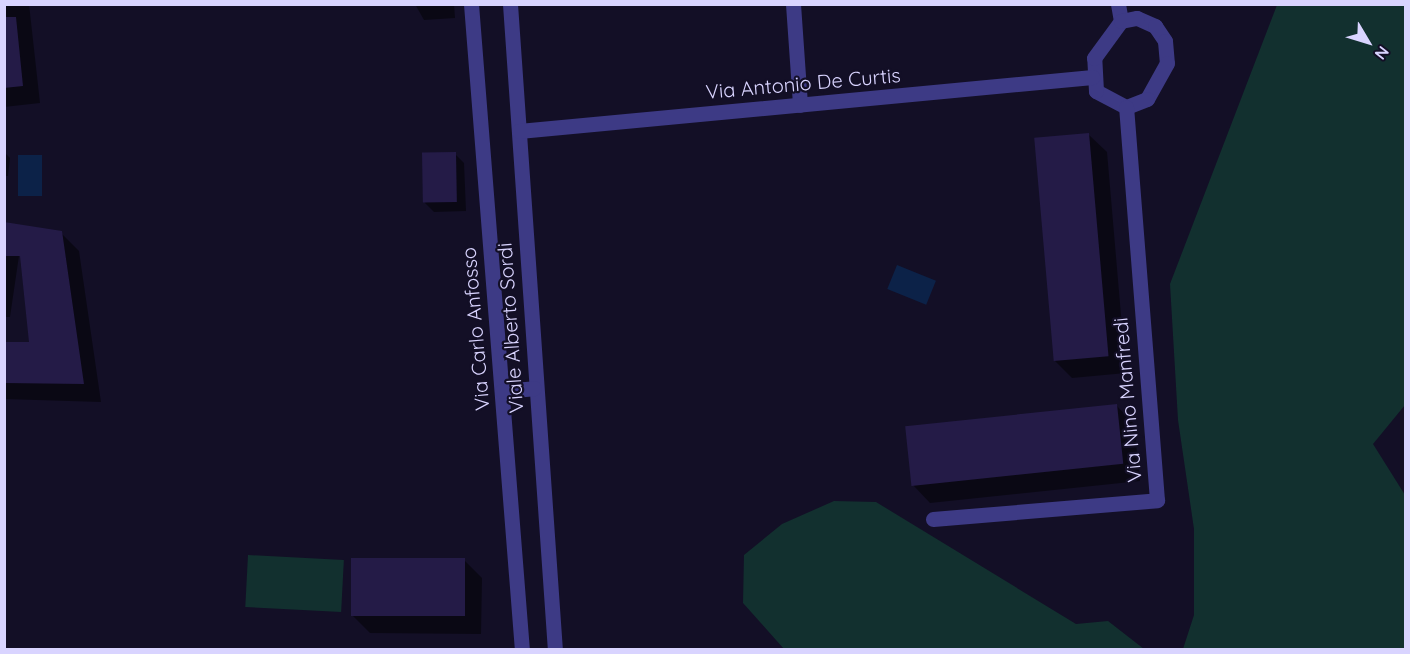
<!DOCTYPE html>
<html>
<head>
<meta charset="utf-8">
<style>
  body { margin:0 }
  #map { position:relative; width:1410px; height:654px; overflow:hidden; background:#130f26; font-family:Quicksand,sans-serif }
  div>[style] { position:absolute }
  .green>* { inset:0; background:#12302f; transform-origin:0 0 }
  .water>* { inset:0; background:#0c2248; transform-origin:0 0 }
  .shadow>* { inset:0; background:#0007 }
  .building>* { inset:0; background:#241b47; transform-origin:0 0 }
  .minor>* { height:15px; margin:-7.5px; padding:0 7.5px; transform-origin:7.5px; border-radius:7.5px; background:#3d3a85 }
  span { translate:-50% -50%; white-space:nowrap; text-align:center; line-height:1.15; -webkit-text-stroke:4.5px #130f26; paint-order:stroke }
  .street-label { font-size:20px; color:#d9d4ff }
  .frame { position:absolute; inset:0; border:6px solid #d9d4ff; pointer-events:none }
  .north { position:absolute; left:1338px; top:12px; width:60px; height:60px; -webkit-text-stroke:4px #130f26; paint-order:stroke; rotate:128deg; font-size:16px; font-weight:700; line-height:24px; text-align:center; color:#d9d4ff }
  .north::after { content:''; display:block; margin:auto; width:21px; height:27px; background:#d9d4ff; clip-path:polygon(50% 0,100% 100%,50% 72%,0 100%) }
</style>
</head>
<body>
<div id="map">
  <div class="green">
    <i style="clip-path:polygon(1277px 5px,1405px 5px,1405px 405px,1373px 444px,1405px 495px,1405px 649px,1183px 649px,1194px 615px,1194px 529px,1178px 420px,1170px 284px)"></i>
    <i style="clip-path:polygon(834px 501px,876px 502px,1076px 624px,1108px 621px,1144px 649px,784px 649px,743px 603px,744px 555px,782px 524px)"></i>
    <i style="left:248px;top:555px;width:96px;height:52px;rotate:3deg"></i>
  </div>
  <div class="water">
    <i style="left:18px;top:155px;width:24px;height:41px"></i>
    <i style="left:897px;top:265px;width:42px;height:26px;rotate:22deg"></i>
  </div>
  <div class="shadow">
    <i style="clip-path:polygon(4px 4px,29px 4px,40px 103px,4px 107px)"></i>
    <i style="clip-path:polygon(415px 4px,454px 4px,455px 18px,424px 20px)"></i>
    <i style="clip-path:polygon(1089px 135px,1107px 152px,1126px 373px,1072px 378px,1054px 360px)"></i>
    <i style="clip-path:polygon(4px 152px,10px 158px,8px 176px,4px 176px)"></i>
    <i style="clip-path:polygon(455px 154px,464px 163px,466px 211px,434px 212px,425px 203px)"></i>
    <i style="clip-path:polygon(4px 224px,61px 233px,79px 251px,101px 402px,4px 399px,4px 344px,31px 344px,20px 249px,10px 317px,4px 317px)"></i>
    <i style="clip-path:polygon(1117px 406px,1134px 424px,1140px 481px,930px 503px,913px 485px)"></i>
    <i style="clip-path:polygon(464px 560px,482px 578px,481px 634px,370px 633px,352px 615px)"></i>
  </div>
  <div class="building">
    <i style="clip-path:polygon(4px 17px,16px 17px,23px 86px,4px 88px)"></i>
    <i style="left:1089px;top:133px;width:224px;height:55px;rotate:85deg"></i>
    <i style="left:456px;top:152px;width:50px;height:34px;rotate:89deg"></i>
    <i style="clip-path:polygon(4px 222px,62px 231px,84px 384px,4px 383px,4px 342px,29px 342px,20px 256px,4px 256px)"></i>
    <i style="left:1117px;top:404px;width:60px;height:213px;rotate:84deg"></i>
    <i style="left:351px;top:558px;width:114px;height:58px"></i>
  </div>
  <div class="minor">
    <i style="left:471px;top:4px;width:648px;rotate:85.49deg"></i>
    <i style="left:510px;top:4px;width:648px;rotate:86.02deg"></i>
    <i style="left:793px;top:4px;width:101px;rotate:86deg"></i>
    <i style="left:1118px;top:4px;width:17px;rotate:80deg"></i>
    <i style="left:1137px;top:18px;width:20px;rotate:24deg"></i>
    <i style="left:1155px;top:26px;width:18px;rotate:56deg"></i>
    <i style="left:1165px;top:41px;width:22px;rotate:85deg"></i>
    <i style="left:1167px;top:63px;width:41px;rotate:119.1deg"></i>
    <i style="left:1147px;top:99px;width:22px;rotate:159deg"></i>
    <i style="left:1126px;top:107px;width:34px;rotate:-152deg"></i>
    <i style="left:1096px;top:91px;width:33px;rotate:-93deg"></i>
    <i style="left:1094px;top:58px;width:46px;rotate:-53.9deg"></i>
    <i style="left:1121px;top:21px;width:16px;rotate:-11deg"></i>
    <i style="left:519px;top:131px;width:576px;rotate:-5.38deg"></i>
    <i style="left:502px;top:391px;width:32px;rotate:-5deg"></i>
    <i style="left:933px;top:519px;width:225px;rotate:-4.8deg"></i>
    <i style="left:1157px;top:500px;width:394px;rotate:-94.5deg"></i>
  </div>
  <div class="street-label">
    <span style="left:803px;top:83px;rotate:-5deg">Via Antonio De Curtis</span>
    <span style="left:510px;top:328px;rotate:-94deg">Viale Alberto Sordi</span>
    <span style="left:475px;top:329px;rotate:-95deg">Via Carlo Anfosso</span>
    <span style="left:1127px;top:400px;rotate:-95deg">Via Nino Manfredi</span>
  </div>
  <div class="frame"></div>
  <div class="north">N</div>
</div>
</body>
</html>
